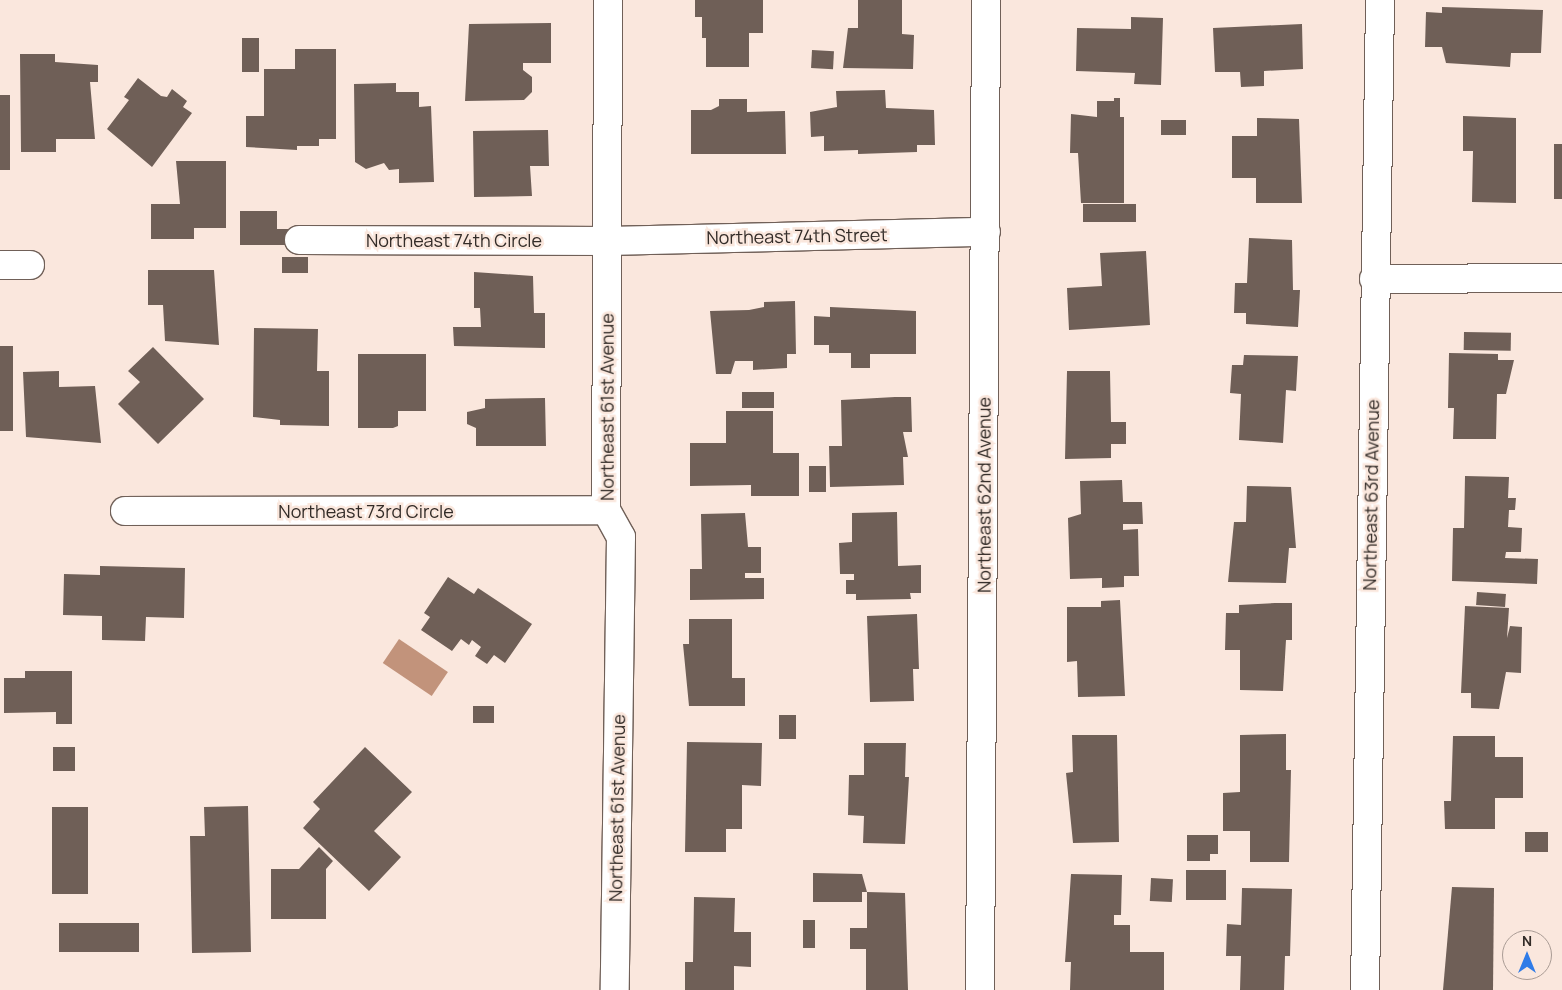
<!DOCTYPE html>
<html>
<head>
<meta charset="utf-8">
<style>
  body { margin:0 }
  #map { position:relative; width:1562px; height:990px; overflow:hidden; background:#fae7dd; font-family:Manrope,sans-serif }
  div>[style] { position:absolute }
  .water>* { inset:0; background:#c2937b; transform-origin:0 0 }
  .building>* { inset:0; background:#6f5f57; transform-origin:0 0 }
  .roads { filter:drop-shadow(1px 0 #706058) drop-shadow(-1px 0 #706058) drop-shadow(0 1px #706058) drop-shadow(0 -1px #706058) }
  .minor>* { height:28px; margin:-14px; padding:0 14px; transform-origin:14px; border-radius:14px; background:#fff }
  span { translate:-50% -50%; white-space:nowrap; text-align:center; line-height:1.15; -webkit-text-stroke:5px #fae7dd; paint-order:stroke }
  .street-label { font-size:18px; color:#332c28 }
  .north { position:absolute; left:1502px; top:930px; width:50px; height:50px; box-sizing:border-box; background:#fae7dd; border:1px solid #aa9c95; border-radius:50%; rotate:0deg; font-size:14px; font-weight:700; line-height:20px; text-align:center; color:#332c28 }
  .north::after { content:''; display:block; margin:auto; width:18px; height:22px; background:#307ce8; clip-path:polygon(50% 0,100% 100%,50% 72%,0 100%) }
</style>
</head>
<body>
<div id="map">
  <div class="water">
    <i style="left:399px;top:639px;width:59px;height:29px;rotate:34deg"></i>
  </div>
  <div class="building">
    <i style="clip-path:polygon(695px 0,763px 0,763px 33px,749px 33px,749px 67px,706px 67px,706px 38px,702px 38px,702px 17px,695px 17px)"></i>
    <i style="clip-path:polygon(858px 0,902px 0,902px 34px,914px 35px,913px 69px,843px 68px,848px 28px,858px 28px)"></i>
    <i style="clip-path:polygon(1442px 7px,1543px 10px,1541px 53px,1511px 53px,1510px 67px,1446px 63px,1442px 47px,1425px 47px,1426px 12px,1442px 13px)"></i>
    <i style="clip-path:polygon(1131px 17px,1163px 18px,1161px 85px,1134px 84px,1135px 73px,1076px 71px,1077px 28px,1131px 29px)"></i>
    <i style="clip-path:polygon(551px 23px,551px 63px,523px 63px,523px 70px,532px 77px,532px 92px,524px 100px,465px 101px,469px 24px)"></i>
    <i style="clip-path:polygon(1302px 24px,1303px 69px,1264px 71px,1264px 86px,1241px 87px,1240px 72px,1215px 72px,1213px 28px)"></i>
    <i style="left:259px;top:38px;width:34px;height:17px;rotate:90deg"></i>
    <i style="clip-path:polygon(295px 49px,336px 49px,336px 139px,319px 139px,319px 146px,297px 146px,297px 150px,246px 147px,246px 116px,264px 116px,264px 69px,295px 69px)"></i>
    <i style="left:812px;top:50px;width:22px;height:18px;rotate:3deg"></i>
    <i style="clip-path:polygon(20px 54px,55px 54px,55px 62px,98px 65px,98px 82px,90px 82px,95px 139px,56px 139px,56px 152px,21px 152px)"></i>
    <i style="clip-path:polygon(138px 78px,161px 96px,167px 97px,172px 89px,187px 101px,183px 107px,192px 113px,152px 167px,107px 129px,129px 100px,124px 97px)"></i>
    <i style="clip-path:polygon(396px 83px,396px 92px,419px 92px,419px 107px,431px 106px,434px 182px,399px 183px,399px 169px,389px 170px,384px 163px,366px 169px,355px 162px,354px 84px)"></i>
    <i style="clip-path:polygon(885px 90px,886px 108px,934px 110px,935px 145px,917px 145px,917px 152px,858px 154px,858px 150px,824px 151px,824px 136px,811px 137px,810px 112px,837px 107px,836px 91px)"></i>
    <i style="left:0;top:95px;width:10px;height:75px"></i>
    <i style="clip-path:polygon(1114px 98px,1120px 98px,1120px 117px,1124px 117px,1124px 203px,1081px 203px,1078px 153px,1070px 153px,1071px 114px,1097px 117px,1097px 101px,1114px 101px)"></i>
    <i style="clip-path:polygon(719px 99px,747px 99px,747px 112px,785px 111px,786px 154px,691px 154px,691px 110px,711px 110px,719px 106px)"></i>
    <i style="clip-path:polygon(1463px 116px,1516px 118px,1516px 203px,1472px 202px,1473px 151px,1463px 151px)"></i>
    <i style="clip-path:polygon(1257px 118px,1299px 119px,1302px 203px,1256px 203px,1256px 178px,1232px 178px,1232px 136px,1257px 136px)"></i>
    <i style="left:1161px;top:120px;width:25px;height:15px"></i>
    <i style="clip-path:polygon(548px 130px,549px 166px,530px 166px,532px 196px,474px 197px,473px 131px)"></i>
    <i style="left:1554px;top:144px;width:8px;height:55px"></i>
    <i style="clip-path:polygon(176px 161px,226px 161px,226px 228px,194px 228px,194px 239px,151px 239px,151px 204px,180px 204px)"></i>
    <i style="left:1136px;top:204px;width:18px;height:53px;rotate:90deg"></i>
    <i style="clip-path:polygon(240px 211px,277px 211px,277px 229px,295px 229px,295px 245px,240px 245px)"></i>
    <i style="clip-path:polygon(1249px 238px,1292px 240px,1293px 290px,1300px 290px,1298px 327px,1246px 324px,1246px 313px,1234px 313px,1235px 283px,1247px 283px)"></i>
    <i style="clip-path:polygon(1146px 251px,1150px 325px,1069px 330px,1067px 288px,1102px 286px,1100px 253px)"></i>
    <i style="left:282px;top:257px;width:26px;height:16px"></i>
    <i style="clip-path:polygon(148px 270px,214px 270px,219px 345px,165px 341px,163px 305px,148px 305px)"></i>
    <i style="clip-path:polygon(474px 272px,533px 276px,534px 313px,545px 313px,545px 348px,454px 346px,453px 327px,481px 327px,480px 308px,474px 308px)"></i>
    <i style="clip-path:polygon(795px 301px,796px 354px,787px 354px,787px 368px,753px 370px,753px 361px,735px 361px,731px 374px,716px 374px,710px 311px,749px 310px,764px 307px,764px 302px)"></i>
    <i style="clip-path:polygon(830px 307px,916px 311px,916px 354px,870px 354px,870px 368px,851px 368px,851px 353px,829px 353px,829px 345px,814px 345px,814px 316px,830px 317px)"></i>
    <i style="clip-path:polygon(254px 328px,318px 329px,317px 371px,329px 371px,329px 426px,280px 425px,280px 420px,253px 417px)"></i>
    <i style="left:1464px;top:332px;width:47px;height:18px;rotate:1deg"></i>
    <i style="left:0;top:346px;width:13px;height:85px"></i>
    <i style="clip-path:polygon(153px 347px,204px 399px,158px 444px,118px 404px,140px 382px,128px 371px)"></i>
    <i style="clip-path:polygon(1449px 353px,1498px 354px,1498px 360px,1514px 360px,1506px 394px,1497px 394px,1496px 439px,1453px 439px,1454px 408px,1448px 408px)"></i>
    <i style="clip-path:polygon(358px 354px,426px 354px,426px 411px,398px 411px,398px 426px,393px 428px,358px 428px)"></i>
    <i style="clip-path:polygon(1244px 355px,1298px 356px,1296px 391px,1286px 390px,1283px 443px,1239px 440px,1241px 394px,1230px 393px,1232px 365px,1243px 365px)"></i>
    <i style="clip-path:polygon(59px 371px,59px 387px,95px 386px,101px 443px,26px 437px,23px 372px)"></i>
    <i style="clip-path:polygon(1067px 371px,1110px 371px,1111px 422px,1126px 422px,1126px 444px,1111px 444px,1111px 458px,1065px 459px)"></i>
    <i style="left:742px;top:392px;width:32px;height:16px"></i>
    <i style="clip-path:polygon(895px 397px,911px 397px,912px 432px,903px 432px,908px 457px,903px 457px,904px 485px,830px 487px,829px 446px,842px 446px,841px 400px)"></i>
    <i style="clip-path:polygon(545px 398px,546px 446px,476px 446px,476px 428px,467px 424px,467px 412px,485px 408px,485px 399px)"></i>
    <i style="clip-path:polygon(726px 411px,773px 411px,773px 453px,799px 453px,799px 496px,751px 496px,751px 485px,690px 486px,690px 443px,726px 443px)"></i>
    <i style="left:809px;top:466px;width:17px;height:26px"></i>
    <i style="clip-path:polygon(1465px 476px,1509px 477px,1508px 498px,1516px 498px,1515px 510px,1509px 510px,1508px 527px,1522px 528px,1521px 552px,1506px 552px,1505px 558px,1538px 559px,1537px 584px,1452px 581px,1453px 528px,1464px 528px)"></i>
    <i style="clip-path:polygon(1122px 480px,1123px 502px,1142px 502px,1143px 524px,1123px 524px,1123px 530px,1138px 529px,1139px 576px,1124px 576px,1124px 587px,1102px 588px,1102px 578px,1070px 579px,1068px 518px,1081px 514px,1080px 481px)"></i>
    <i style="clip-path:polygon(1247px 486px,1291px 487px,1296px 548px,1289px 548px,1286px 583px,1228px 582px,1234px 522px,1246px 522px)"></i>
    <i style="clip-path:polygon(897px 512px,898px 566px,921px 565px,921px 593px,910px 593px,911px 599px,856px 600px,856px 594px,846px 594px,846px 580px,854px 580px,854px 574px,840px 574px,839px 543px,852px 542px,852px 513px)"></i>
    <i style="clip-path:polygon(745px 513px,748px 547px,761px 547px,761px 573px,745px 573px,745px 578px,764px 578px,764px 599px,690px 600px,690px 569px,702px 569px,701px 514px)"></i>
    <i style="clip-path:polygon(100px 566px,185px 568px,184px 618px,146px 617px,145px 641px,102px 640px,102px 616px,63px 615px,64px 574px,100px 575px)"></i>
    <i style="clip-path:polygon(448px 577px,474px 594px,478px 588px,532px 624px,505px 663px,494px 655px,487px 664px,475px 656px,481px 647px,472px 640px,469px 645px,461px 639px,452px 651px,421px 630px,430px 617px,424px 613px)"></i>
    <i style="left:1477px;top:592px;width:29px;height:13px;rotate:4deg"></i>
    <i style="clip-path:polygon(1120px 600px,1125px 696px,1078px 697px,1077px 661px,1067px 662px,1067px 607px,1101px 607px,1101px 601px)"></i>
    <i style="clip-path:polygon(1275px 603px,1292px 603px,1292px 640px,1286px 640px,1283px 691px,1240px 690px,1240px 650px,1225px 650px,1226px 613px,1239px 613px,1239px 605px)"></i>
    <i style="clip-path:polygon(1465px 606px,1509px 608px,1507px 638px,1510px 626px,1522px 627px,1521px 673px,1506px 672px,1499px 709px,1471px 708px,1471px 693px,1461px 693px)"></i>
    <i style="clip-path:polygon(917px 614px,919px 669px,913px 669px,914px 701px,870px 702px,867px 616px)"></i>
    <i style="clip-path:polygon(689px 619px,732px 619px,732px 678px,745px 678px,745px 706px,689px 706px,683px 644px,689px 644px)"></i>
    <i style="clip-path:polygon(25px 671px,72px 671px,72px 724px,56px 724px,56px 712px,4px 713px,4px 678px,25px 678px)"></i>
    <i style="left:494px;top:706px;width:17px;height:21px;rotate:90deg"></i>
    <i style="left:796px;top:715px;width:24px;height:17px;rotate:90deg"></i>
    <i style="clip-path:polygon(1286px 734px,1286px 770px,1291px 770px,1289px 862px,1250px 862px,1250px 831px,1223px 831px,1223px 793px,1240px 792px,1240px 735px)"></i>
    <i style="clip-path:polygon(1072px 735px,1117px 735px,1119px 842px,1073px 843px,1066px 773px,1073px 772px)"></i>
    <i style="clip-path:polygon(1453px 736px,1495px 736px,1495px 757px,1523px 757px,1523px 798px,1495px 798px,1495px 829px,1445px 829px,1444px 801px,1451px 801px)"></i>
    <i style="clip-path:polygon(687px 742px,762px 743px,761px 786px,742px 785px,742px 829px,726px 829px,726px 852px,685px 852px)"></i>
    <i style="clip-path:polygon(864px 743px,906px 743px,905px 777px,909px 777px,905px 844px,863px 843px,864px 816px,848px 815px,849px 775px,864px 775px)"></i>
    <i style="left:75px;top:747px;width:24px;height:22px;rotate:90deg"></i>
    <i style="clip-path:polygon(365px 747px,412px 792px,374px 831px,401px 857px,369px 891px,303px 828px,320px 809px,313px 802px)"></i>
    <i style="clip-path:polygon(248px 806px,251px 952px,192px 953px,190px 836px,205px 836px,204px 807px)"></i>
    <i style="left:52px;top:807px;width:36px;height:87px"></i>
    <i style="left:1525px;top:832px;width:23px;height:20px"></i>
    <i style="clip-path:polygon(1187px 835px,1218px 835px,1218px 854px,1210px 854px,1210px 861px,1187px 861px)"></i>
    <i style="clip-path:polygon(319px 847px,333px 861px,326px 869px,326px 919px,271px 919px,271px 869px,299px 869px)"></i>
    <i style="left:1186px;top:870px;width:40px;height:30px"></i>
    <i style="clip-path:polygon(813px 873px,862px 874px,867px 892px,862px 892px,862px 902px,813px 902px)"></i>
    <i style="clip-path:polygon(1071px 874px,1122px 875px,1121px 915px,1114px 915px,1114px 925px,1130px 925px,1130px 952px,1164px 952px,1164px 990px,1070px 990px,1071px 962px,1065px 962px)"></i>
    <i style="left:1151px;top:878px;width:22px;height:23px;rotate:3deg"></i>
    <i style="clip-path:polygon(1452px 887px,1494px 888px,1493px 990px,1443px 990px)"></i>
    <i style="clip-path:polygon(1242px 888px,1292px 889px,1290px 956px,1285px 956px,1284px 990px,1240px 990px,1241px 956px,1226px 956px,1227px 924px,1241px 925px)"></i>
    <i style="clip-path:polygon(867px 892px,905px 893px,908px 990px,866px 990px,866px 949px,850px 949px,850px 928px,867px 928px)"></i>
    <i style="clip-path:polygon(694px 897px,735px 898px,734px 932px,751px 932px,751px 967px,734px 966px,734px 990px,685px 990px,685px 962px,693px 962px)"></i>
    <i style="left:803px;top:920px;width:12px;height:28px"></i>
    <i style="left:139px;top:923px;width:29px;height:80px;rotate:90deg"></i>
  </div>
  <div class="roads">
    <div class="minor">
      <i style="left:608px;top:0;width:510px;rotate:90.22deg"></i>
      <i style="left:606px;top:510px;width:31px;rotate:61deg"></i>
      <i style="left:621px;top:537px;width:453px;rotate:90.8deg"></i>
      <i style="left:299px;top:240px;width:309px;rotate:0.2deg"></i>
      <i style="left:608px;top:241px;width:378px;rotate:-1.4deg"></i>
      <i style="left:0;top:265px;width:30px"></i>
      <i style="left:1374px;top:279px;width:188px;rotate:-0.3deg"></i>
      <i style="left:125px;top:511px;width:481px;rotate:-0.1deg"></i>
      <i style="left:980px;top:990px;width:990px;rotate:-89.65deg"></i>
      <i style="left:1365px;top:990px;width:990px;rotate:-89.13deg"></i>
    </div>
  </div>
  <div class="street-label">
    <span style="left:797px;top:236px;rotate:-1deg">Northeast 74th Street</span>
    <span style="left:454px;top:240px">Northeast 74th Circle</span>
    <span style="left:607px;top:407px;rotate:-90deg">Northeast 61st Avenue</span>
    <span style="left:984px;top:495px;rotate:-90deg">Northeast 62nd Avenue</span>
    <span style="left:1371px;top:495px;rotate:-89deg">Northeast 63rd Avenue</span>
    <span style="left:366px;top:511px">Northeast 73rd Circle</span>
    <span style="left:617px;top:808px;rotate:-89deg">Northeast 61st Avenue</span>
  </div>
  <div class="north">N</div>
</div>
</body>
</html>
